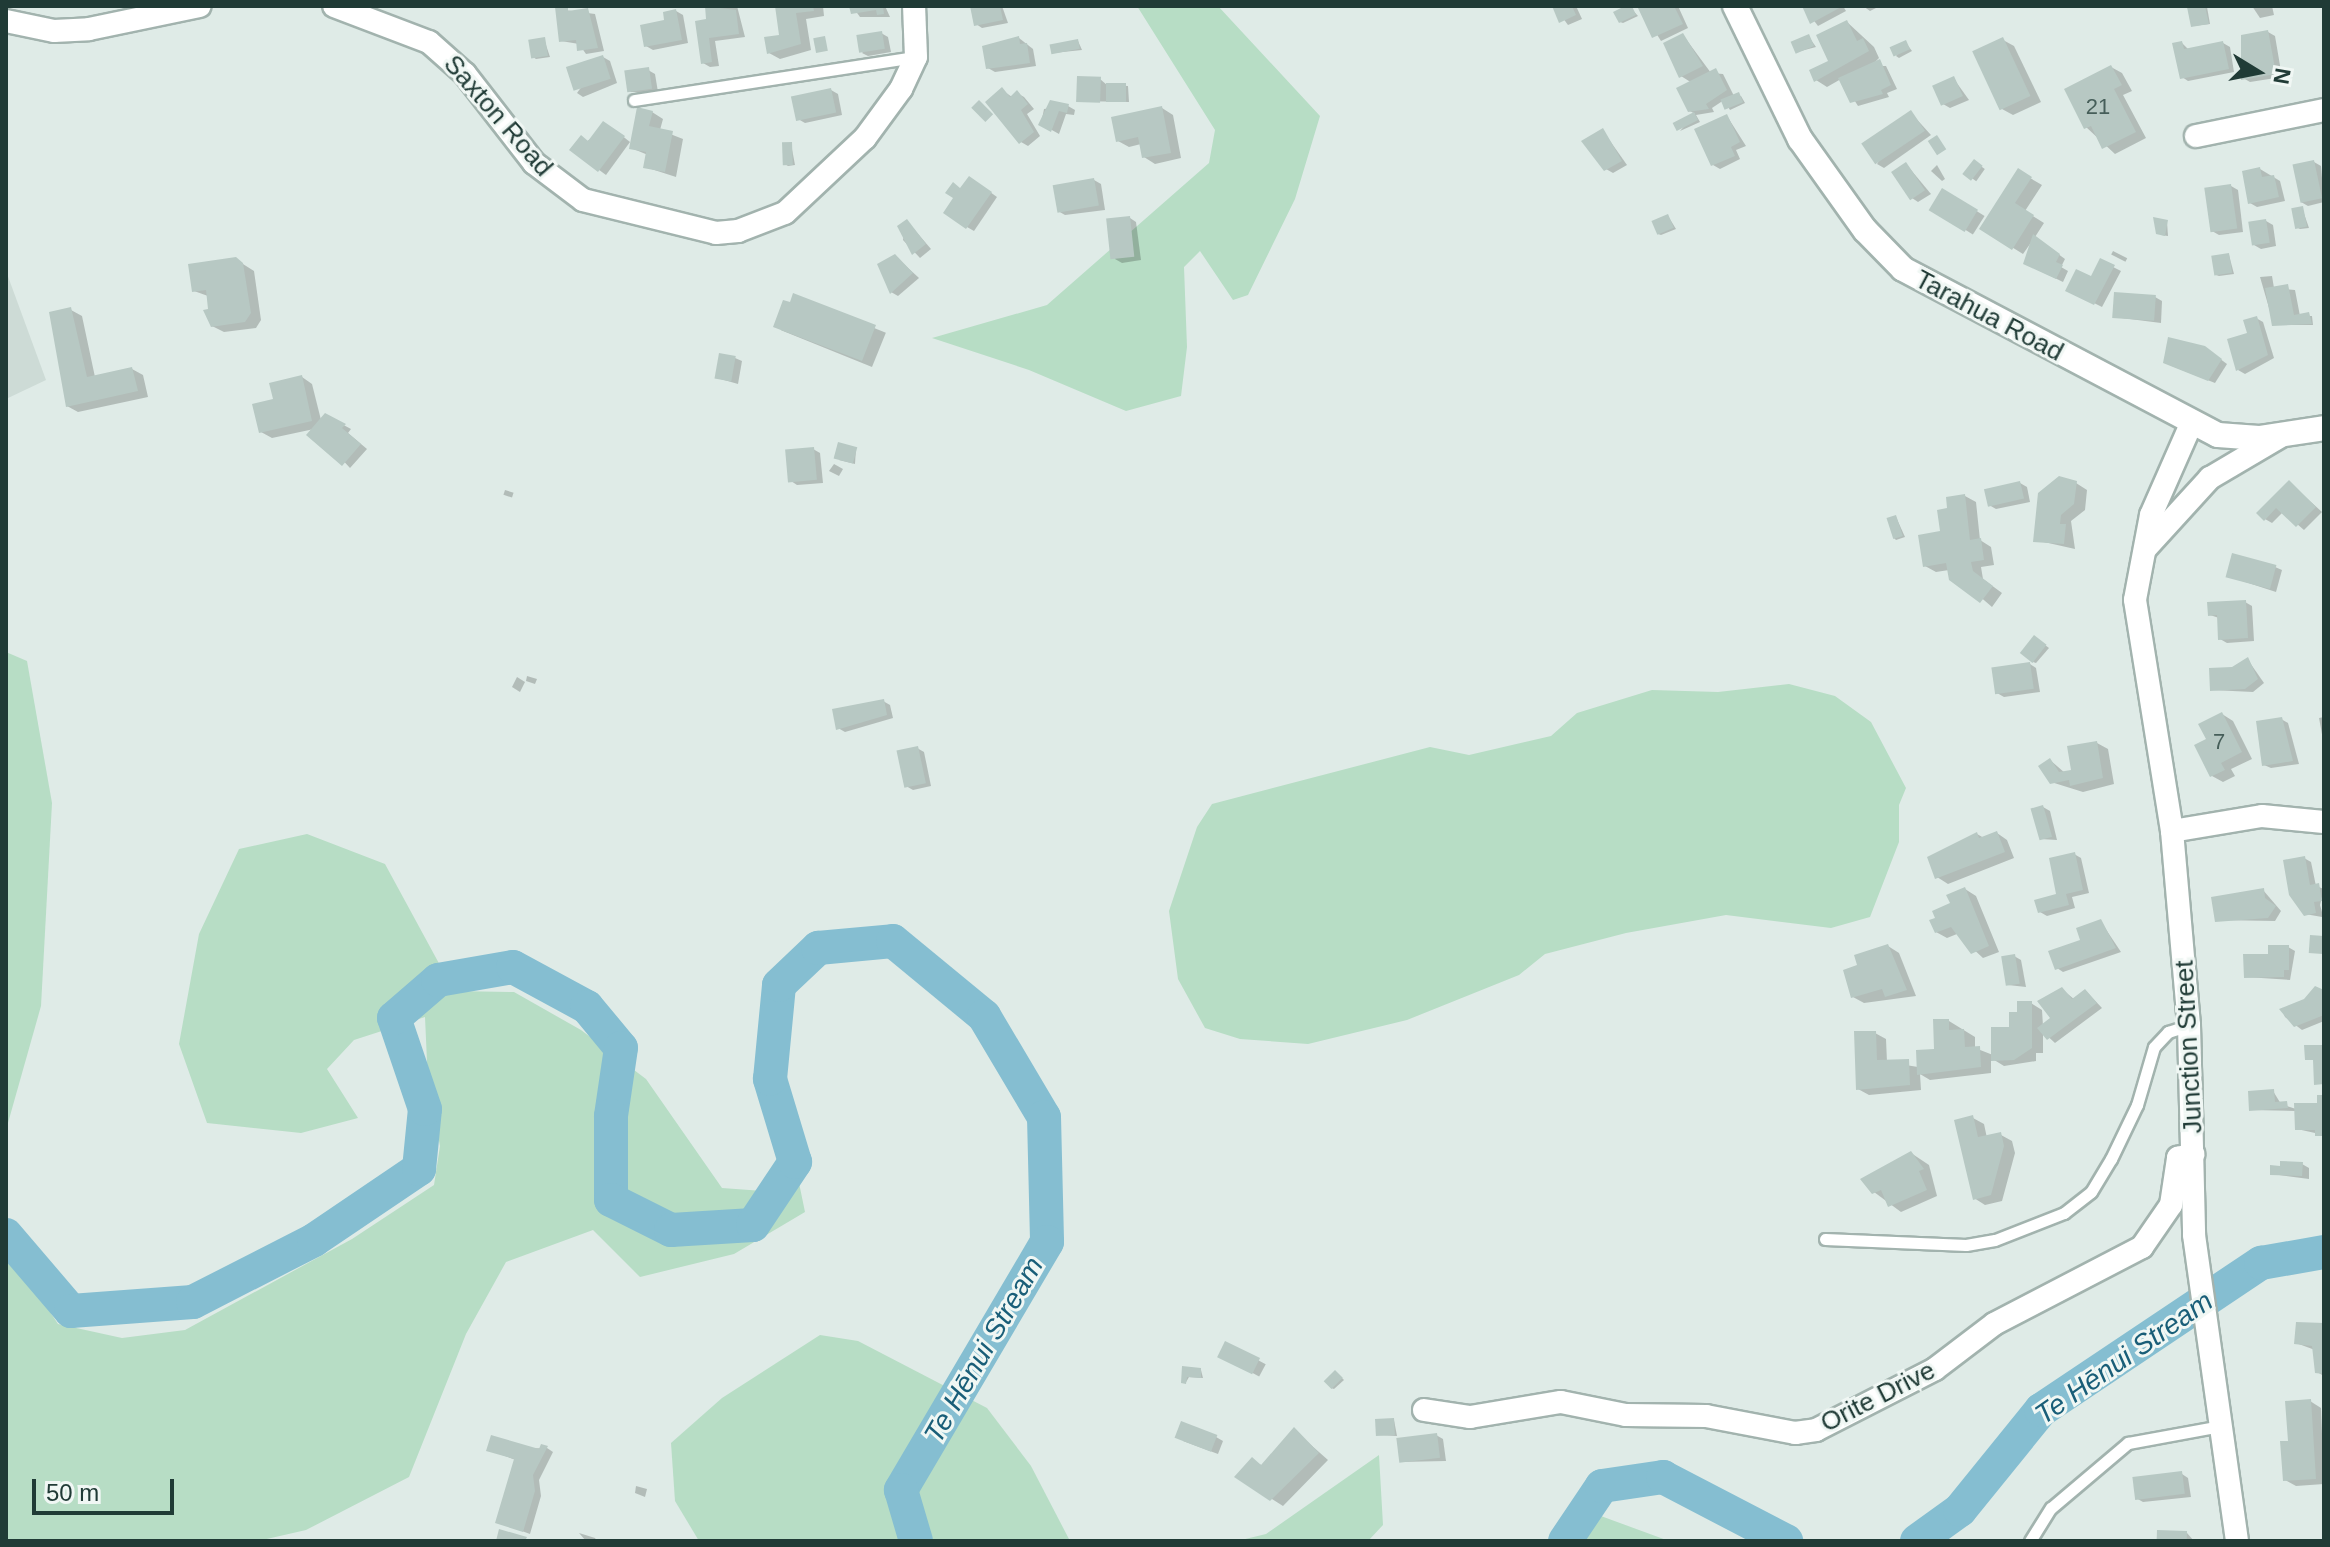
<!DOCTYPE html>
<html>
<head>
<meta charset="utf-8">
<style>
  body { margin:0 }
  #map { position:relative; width:2330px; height:1547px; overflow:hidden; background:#dfebe7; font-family:Arial,sans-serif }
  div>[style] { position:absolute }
  .built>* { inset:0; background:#cddbd6 }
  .green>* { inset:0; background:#b7ddc5 }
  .shadow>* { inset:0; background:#0003; transform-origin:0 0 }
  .river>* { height:34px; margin:-17px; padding:0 17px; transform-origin:17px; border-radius:17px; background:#85bed1 }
  .building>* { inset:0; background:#b7c8c3; transform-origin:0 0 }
  .roads { filter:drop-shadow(2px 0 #a2b3ae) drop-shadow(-2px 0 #a2b3ae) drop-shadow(0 2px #a2b3ae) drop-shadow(0 -2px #a2b3ae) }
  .lane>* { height:11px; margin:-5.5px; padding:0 5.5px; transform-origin:5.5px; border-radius:5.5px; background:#fff }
  .street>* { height:22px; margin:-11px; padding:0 11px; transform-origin:11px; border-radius:11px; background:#fff }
  .secondary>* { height:24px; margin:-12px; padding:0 12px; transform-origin:12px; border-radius:12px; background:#fff }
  span { translate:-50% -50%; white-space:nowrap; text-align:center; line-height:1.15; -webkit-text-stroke:6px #f0f7f4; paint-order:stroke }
  .number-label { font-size:22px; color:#465e59 }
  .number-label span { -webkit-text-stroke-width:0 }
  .street-label { font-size:26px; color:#203b36 }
  .water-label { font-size:28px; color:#195e78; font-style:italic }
  .frame { position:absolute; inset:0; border:8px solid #203b36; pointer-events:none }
  .north { position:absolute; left:2218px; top:32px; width:80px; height:80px; -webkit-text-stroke:6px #f0f7f4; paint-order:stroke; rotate:100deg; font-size:22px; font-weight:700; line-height:32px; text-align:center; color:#203b36 }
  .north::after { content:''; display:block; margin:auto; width:28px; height:36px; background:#203b36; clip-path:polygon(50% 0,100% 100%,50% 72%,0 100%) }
  .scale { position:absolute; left:32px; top:1479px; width:142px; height:36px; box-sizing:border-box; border:4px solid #203b36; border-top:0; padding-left:10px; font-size:24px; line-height:28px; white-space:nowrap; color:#203b36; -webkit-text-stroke:6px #f0f7f4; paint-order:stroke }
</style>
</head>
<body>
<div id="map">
  <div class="built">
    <i style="clip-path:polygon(6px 271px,46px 380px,6px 399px)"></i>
  </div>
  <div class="green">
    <i style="clip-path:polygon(1137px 6px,1218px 6px,1320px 116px,1295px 199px,1248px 295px,1233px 300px,1200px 251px,1184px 267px,1187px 347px,1181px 396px,1126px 411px,1029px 370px,932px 338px,1047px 305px,1209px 163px,1215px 130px)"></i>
    <i style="clip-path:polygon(6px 652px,27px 661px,52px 803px,41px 1006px,6px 1130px)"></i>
    <i style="clip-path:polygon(1789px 684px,1835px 696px,1871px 722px,1906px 788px,1899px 805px,1899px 842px,1870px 917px,1831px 928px,1726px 915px,1626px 933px,1545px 954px,1519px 975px,1407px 1020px,1308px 1044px,1240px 1039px,1205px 1028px,1178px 979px,1169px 911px,1197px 827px,1212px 804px,1430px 747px,1469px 755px,1551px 736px,1577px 713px,1652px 690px,1718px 692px)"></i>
    <i style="clip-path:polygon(307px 834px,385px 864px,454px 991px,514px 992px,581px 1030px,646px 1079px,722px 1188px,763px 1191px,791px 1144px,805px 1212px,734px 1254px,640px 1277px,593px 1230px,506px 1262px,466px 1334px,409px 1477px,306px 1530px,258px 1541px,6px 1541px,6px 1227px,19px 1265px,58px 1324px,122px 1338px,185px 1330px,352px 1239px,434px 1185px,440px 1146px,428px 1084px,425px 1017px,354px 1040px,327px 1069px,358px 1118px,301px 1133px,207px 1123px,179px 1044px,199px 934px,239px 849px)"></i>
    <i style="clip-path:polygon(820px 1335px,858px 1341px,987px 1408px,1031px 1466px,1070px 1541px,699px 1541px,675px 1501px,671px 1443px,722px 1398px)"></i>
    <i style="clip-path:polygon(1379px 1455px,1383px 1525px,1368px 1541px,1237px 1541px,1266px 1534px)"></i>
    <i style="clip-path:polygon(1590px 1512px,1669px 1541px,1670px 1541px,1583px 1541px)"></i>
  </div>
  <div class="shadow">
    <i style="clip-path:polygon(707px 6px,737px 6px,745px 37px,715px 41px,719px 66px,710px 67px,703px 63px)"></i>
    <i style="clip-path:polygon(777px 6px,823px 6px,824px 16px,806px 19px,811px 50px,780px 59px,769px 53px,782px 37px)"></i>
    <i style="clip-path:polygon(852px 6px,885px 6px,890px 17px,860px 17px)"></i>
    <i style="clip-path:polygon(972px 6px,1002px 6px,1008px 23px,982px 28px,976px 24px)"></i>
    <i style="clip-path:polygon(1554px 6px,1576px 6px,1582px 19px,1568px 25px)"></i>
    <i style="clip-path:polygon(1629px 6px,1638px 16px,1623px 23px,1620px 22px)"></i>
    <i style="clip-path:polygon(1647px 6px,1678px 6px,1688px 28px,1661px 41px,1641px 9px)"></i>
    <i style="clip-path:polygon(1803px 6px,1843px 6px,1846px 11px,1818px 26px)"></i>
    <i style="clip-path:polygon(1863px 6px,1880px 6px,1870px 11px)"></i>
    <i style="clip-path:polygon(2252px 6px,2272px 6px,2274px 15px,2260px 18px)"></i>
    <i style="clip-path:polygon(2207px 7px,2210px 24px,2193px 26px,2189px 8px)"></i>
    <i style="clip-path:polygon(557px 9px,595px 14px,604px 51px,586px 54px,579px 44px,561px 41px)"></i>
    <i style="clip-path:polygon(676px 11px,683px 15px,688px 43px,653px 50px,646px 46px)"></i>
    <i style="clip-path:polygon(1847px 22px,1874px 47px,1879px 58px,1871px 66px,1886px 66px,1897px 89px,1887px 93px,1889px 97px,1858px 106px,1841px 79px,1827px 87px,1816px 80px,1830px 62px)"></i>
    <i style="clip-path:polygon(2268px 32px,2275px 36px,2282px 77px,2250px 82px,2243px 78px,2239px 59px,2247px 58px)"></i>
    <i style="clip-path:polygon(881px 33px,888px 37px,891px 52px,868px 56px,862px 53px)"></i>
    <i style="clip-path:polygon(1683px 35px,1711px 73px,1723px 74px,1734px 96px,1741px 96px,1745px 103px,1730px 110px,1724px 100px,1712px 108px,1714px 112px,1696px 115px,1700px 122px,1680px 131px,1695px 114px,1690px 111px,1692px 83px,1681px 76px)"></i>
    <i style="clip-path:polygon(1809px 37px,1816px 47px,1797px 52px)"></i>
    <i style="clip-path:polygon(1019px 38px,1033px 49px,1036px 66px,995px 72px,988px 68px)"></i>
    <i style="clip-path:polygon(544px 39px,550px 57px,536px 59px,533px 57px)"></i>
    <i style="clip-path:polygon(2003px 40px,2014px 46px,2041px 102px,2013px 115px,2002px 109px)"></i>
    <i style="clip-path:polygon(1078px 41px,1082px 50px,1053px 53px)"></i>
    <i style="clip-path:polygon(1906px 43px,1912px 51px,1899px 58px,1896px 56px)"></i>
    <i style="clip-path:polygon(2182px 43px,2189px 50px,2223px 43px,2230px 47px,2234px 72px,2188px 81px,2182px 77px)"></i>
    <i style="clip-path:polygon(603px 57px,610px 61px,617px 83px,583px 97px,577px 93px)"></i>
    <i style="clip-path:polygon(2111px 67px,2122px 73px,2132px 91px,2123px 95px,2146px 138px,2115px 154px,2086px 127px)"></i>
    <i style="clip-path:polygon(648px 70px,655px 74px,658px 92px,630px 92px)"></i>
    <i style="clip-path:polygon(1100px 79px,1107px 85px,1128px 86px,1129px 102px,1079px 101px)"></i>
    <i style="clip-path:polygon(1954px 79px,1969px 100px,1950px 108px,1943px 104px)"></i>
    <i style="clip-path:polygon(831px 90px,838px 94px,842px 115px,805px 123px,798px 119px)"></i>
    <i style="clip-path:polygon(1002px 90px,1012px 97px,1017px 93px,1024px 97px,1034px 109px,1027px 114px,1040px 136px,1028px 146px,1021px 142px)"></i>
    <i style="clip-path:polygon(1068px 106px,1075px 110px,1074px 115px,1066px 114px,1059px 134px,1041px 124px,1044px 109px)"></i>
    <i style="clip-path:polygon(1162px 108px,1173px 115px,1181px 158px,1155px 164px,1144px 157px,1141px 144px,1129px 147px,1118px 141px)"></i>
    <i style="clip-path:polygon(652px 112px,663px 119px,660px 130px,683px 139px,676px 177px,645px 167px,648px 155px,631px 148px)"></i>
    <i style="clip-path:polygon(1911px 113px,1931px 135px,1884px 168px,1877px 164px)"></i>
    <i style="clip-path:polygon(1727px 116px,1746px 146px,1736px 150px,1740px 159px,1720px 169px,1713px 165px)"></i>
    <i style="clip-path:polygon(611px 127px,630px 142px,606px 175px,572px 150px)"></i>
    <i style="clip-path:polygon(1603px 131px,1627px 165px,1613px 173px,1606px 169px)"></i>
    <i style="clip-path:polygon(791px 144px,795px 165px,788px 166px,785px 164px)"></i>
    <i style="left:1975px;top:162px;width:12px;height:15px;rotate:35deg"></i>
    <i style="clip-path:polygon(2314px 162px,2321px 166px,2324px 202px,2308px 206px,2301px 202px)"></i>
    <i style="clip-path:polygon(1906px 164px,1931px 194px,1918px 202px,1912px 198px)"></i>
    <i style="clip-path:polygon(1937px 165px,1945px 179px,1942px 181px,1931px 171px)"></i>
    <i style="clip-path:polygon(2260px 169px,2280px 181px,2285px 201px,2257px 207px,2250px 203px)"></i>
    <i style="clip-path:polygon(2018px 171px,2042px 185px,2025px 211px,2044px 223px,2035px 237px,2065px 259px,2061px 267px,2068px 271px,2063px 282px,2032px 267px,2030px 244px,2023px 254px,1981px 228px)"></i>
    <i style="clip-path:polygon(1094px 180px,1101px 184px,1105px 210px,1065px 215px,1058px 211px)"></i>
    <i style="clip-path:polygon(976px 182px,997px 197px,974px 231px,967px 227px,961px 190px)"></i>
    <i style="clip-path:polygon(2231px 186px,2238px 190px,2243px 232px,2219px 235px,2212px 231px)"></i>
    <i style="left:1943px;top:190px;width:49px;height:22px;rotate:32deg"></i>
    <i style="clip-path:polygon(2302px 208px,2309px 228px,2300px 229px,2298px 228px)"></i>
    <i style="clip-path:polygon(1668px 216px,1676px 229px,1661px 235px,1658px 234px)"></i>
    <i style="clip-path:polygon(1130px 218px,1136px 222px,1141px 260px,1122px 263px,1115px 259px)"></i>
    <i style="clip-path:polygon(907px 221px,931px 249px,920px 258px,903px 240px)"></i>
    <i style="clip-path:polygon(2266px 221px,2273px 225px,2276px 246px,2261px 249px,2254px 245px)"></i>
    <i style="clip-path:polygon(2167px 222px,2168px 236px,2161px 235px)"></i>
    <i style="left:2113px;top:251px;width:16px;height:4px;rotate:27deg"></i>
    <i style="clip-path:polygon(2229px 255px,2234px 274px,2219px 276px,2216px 275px)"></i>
    <i style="clip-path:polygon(895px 256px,919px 278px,898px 296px,891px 292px)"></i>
    <i style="clip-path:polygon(235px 259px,254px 271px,261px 320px,256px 328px,224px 332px,212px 326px,208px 296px,194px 291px)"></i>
    <i style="clip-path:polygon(2101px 261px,2121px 271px,2102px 307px,2072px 292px,2092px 279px)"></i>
    <i style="clip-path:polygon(2272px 276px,2274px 288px,2295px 290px,2300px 316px,2312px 316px,2313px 325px,2274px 325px,2260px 277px)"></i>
    <i style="left:795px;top:296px;width:98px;height:37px;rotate:22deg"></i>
    <i style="clip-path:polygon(2155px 297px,2162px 301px,2161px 323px,2114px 317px)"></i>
    <i style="clip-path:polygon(71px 310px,82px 316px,95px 377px,132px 369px,143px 375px,148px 397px,78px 412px,67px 406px)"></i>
    <i style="clip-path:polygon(2256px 318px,2263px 322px,2274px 358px,2245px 374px,2238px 370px)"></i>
    <i style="clip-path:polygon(2212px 353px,2227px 364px,2215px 383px,2172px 366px)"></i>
    <i style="clip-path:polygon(735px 358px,742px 361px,738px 384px,717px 378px)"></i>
    <i style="clip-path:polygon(302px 377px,312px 384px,321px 420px,325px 415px,351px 429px,348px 433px,367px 449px,350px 468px,314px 429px,272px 438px,261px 432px,275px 401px)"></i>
    <i style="clip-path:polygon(813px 449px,820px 453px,823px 483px,797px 485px,791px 481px)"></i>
    <i style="clip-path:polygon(856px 449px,855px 464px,839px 460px)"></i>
    <i style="clip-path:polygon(834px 464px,843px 469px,839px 476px,829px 471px)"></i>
    <i style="clip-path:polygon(2289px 482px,2322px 512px,2304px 530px,2283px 512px,2272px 523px,2265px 519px)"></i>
    <i style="clip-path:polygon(2020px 483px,2027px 487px,2030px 502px,1996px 509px,1989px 505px)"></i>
    <i style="clip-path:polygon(2076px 483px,2087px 490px,2085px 510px,2071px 521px,2075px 549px,2035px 540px)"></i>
    <i style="left:505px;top:490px;width:9px;height:5px;rotate:18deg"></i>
    <i style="clip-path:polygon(1965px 496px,1976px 502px,1980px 540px,1991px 547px,1994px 565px,1981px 567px,1983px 579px,2002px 593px,1992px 607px,1949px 570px,1936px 572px,1925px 566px,1950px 510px)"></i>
    <i style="clip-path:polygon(1896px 517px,1905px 537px,1896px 540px,1894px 538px)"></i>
    <i style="clip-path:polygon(2275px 567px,2282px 570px,2276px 592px,2227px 576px)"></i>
    <i style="clip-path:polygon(2245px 602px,2252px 606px,2254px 641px,2227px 643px,2220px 639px,2219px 618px,2210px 615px)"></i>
    <i style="clip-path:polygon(2037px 639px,2049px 648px,2036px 663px,2033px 662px)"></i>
    <i style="clip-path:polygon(2248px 660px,2264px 683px,2253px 692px,2212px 690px)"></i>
    <i style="clip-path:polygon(2030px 664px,2036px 668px,2040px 692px,2004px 697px,1997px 693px)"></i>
    <i style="clip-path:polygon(527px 676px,537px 679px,535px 684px,526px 681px)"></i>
    <i style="clip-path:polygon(517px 677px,525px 682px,520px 692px,512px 687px)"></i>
    <i style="clip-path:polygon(883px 701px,890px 705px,893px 718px,845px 732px,838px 728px)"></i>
    <i style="clip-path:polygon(2222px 714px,2233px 721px,2252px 759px,2231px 769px,2235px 776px,2223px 782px,2212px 776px,2209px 740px)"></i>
    <i style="clip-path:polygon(2324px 717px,2324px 745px,2319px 718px)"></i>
    <i style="clip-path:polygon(2281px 719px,2288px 723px,2299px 764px,2271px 768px,2264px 765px)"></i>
    <i style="clip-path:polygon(2097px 743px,2108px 749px,2114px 784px,2083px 792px,2051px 782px,2050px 760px,2065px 773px,2073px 771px)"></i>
    <i style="clip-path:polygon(917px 748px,924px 752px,931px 786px,913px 790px,906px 786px)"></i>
    <i style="clip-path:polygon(2043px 807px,2050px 811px,2057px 840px,2040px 839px)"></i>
    <i style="clip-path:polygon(1997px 833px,2007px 840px,2014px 858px,1948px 884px,1937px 877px,1977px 834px,1984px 838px)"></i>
    <i style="clip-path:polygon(2074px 854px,2081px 858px,2089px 893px,2072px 897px,2075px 908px,2047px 916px,2040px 912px,2059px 895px)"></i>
    <i style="clip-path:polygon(2304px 858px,2311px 862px,2316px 886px,2324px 889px,2320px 905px,2324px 919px,2324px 932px,2322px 917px,2305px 914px)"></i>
    <i style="clip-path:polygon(1965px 889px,1976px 896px,1999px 952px,1983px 958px,1957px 934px,1947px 938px,1936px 932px)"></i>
    <i style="clip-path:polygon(2263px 890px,2281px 911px,2275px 921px,2216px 920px)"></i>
    <i style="clip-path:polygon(2101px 922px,2121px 952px,2063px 972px,2057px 968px)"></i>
    <i style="clip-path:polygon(1888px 946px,1899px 953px,1916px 996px,1864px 1003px,1853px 997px)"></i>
    <i style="clip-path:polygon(2288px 947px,2295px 951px,2290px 980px,2246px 977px)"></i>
    <i style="clip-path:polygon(2014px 956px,2021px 960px,2026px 987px,2008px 985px)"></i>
    <i style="clip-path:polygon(2062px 989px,2075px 1000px,2086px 991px,2102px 1008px,2055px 1043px,2043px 1032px,2043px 1053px,2036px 1053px,2036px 1061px,2004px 1066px,1991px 1058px,1991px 1073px,1930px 1080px,1920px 1074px,1921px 1090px,1869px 1095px,1858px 1089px,1875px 1033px,1886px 1039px,1887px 1062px,1918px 1067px,1936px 1051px,1949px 1021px,1975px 1037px,1975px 1048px,1993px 1055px,2031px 1003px,2042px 1010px,2043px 1026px,2053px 1018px)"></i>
    <i style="clip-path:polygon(2324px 993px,2324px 1021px,2302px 1030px,2285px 1017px,2282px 1010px)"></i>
    <i style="clip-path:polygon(2273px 1091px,2281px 1104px,2296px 1109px,2319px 1105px,2324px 1097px,2324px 1135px,2297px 1129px,2296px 1111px,2251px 1110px)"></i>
    <i style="clip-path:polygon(1973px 1118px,1984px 1124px,1987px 1138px,2001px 1135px,2012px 1141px,2015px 1153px,2002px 1201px,1985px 1205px,1974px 1198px)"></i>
    <i style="clip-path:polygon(1911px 1153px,1929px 1165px,1937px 1196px,1901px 1212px,1874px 1192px)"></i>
    <i style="clip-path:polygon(2302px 1164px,2309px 1168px,2309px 1179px,2272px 1174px)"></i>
    <i style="clip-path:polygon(2324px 1325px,2324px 1376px,2317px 1372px,2315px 1350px,2296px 1343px)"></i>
    <i style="left:1226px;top:1343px;width:45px;height:14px;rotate:28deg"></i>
    <i style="clip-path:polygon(1184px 1368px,1201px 1370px,1203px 1378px,1189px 1377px,1185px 1384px)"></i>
    <i style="clip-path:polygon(1338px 1374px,1344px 1380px,1334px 1389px,1331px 1388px)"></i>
    <i style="clip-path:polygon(2310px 1401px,2321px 1408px,2324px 1484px,2296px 1486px,2285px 1480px,2290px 1442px)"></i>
    <i style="clip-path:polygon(1394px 1420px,1397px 1436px,1378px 1435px)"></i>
    <i style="clip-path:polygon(1294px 1430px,1328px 1460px,1283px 1506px,1237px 1477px,1252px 1460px,1263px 1466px)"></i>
    <i style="clip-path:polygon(1436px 1435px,1443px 1439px,1446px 1461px,1400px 1462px)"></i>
    <i style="clip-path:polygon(1216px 1437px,1223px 1441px,1218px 1454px,1183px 1441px)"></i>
    <i style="clip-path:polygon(547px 1448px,553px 1452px,539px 1480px,541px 1496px,530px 1534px,497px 1522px,516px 1460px,488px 1450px)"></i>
    <i style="clip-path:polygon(2182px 1474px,2188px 1478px,2191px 1497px,2143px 1502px,2136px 1498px)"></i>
    <i style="clip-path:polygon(636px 1486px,647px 1489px,645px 1497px,635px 1493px)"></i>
    <i style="clip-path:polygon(579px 1533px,595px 1538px,597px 1541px,586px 1541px)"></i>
    <i style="clip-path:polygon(2187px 1533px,2194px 1541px,2159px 1541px)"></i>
  </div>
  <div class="river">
    <i style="left:6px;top:1235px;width:100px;rotate:49.5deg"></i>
    <i style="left:71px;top:1311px;width:122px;rotate:-4.2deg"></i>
    <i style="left:193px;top:1302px;width:136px;rotate:-27.1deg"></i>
    <i style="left:314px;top:1240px;width:127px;rotate:-34.1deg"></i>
    <i style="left:419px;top:1169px;width:60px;rotate:-84.3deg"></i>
    <i style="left:425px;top:1109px;width:96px;rotate:-108.8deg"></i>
    <i style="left:394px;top:1018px;width:58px;rotate:-40.8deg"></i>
    <i style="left:438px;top:980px;width:76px;rotate:-9.8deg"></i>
    <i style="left:513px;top:967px;width:84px;rotate:28.4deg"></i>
    <i style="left:587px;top:1007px;width:53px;rotate:50.3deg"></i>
    <i style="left:621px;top:1048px;width:69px;rotate:98.4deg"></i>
    <i style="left:611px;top:1116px;width:84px;rotate:90deg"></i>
    <i style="left:611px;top:1200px;width:67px;rotate:26.6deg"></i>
    <i style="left:671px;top:1230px;width:82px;rotate:-3.5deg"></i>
    <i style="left:753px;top:1225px;width:76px;rotate:-56.3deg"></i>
    <i style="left:795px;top:1162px;width:87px;rotate:-106.8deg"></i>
    <i style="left:770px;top:1079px;width:94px;rotate:-84.5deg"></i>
    <i style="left:779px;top:985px;width:54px;rotate:-43.5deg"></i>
    <i style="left:818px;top:948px;width:75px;rotate:-5.3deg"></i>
    <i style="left:893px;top:941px;width:118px;rotate:39.5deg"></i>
    <i style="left:984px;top:1016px;width:117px;rotate:59.3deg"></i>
    <i style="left:1044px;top:1117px;width:125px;rotate:88.6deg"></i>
    <i style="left:1047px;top:1242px;width:288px;rotate:120.5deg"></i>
    <i style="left:901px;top:1490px;width:53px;rotate:73.6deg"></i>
    <i style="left:1565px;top:1541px;width:66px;rotate:-56.1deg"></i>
    <i style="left:1602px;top:1486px;width:62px;rotate:-8.4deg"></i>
    <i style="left:1663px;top:1477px;width:139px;rotate:27.5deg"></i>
    <i style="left:1917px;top:1541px;width:53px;rotate:-35.8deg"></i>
    <i style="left:1960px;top:1510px;width:129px;rotate:-51deg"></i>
    <i style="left:2041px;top:1410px;width:265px;rotate:-33.8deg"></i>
    <i style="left:2261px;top:1263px;width:64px;rotate:-9.9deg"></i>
  </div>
  <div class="building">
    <i style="clip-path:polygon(568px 6px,568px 11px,588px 8px,598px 48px,577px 51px,576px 40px,559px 42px,555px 7px)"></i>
    <i style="clip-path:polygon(705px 6px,736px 10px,739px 34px,709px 38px,712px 62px,701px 64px,695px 21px,706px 19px)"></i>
    <i style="clip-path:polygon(775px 6px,813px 6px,814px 11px,796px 13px,801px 44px,767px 54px,764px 37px,779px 35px)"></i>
    <i style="clip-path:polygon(849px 6px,883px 6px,884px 14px,877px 15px,876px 10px,851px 14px)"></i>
    <i style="clip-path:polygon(970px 6px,1000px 6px,1003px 20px,974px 26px)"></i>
    <i style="clip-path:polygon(1552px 6px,1572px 6px,1576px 15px,1559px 23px)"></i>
    <i style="clip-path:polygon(1625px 6px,1632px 6px,1636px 15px,1619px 23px,1613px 12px)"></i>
    <i style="clip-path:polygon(1674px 6px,1683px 24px,1652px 38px,1638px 8px)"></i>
    <i style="clip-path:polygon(1802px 6px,1843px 6px,1810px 24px)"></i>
    <i style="clip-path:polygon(2205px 6px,2209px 24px,2191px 27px,2187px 7px)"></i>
    <i style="clip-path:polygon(676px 9px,682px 40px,644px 47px,640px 25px,664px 20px,663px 12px)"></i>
    <i style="clip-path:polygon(1847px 20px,1857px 41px,1863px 38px,1869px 51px,1814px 82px,1809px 70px,1828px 61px,1816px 35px)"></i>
    <i style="clip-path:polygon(2268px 30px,2276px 74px,2241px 80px,2241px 35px)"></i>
    <i style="left:882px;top:31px;width:18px;height:26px;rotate:81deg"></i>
    <i style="clip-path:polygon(1683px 33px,1703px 66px,1679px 78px,1663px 43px)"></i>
    <i style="left:1809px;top:34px;width:13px;height:20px;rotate:67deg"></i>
    <i style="left:825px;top:36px;width:15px;height:12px;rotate:79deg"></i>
    <i style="clip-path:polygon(1019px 36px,1020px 44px,1027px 43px,1030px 63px,986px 69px,982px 46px)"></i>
    <i style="left:545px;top:37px;width:19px;height:17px;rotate:81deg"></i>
    <i style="left:2003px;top:37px;width:65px;height:34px;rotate:65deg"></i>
    <i style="left:1078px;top:39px;width:10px;height:29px;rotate:79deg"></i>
    <i style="left:1906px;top:40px;width:10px;height:18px;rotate:66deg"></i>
    <i style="clip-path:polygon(2182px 41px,2184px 49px,2223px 41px,2229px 69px,2180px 79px,2172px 43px)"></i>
    <i style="left:603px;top:55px;width:25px;height:39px;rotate:72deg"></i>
    <i style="clip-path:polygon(1880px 59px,1891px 85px,1881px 90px,1883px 94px,1850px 103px,1838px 78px)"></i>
    <i style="clip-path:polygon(2111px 65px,2122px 85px,2114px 89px,2136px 132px,2102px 149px,2091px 126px,2084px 129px,2064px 89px)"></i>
    <i style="left:649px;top:67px;width:22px;height:25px;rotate:82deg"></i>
    <i style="clip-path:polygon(1716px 68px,1727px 90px,1706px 104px,1709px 109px,1688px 112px,1676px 88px)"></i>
    <i style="left:1077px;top:76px;width:24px;height:26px;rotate:2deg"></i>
    <i style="left:1954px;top:76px;width:22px;height:24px;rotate:66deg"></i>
    <i style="left:1106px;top:83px;width:20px;height:19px"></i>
    <i style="clip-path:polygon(1002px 87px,1010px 97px,1017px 90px,1028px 104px,1021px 110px,1034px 132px,1019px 144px,985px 102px)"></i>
    <i style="left:831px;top:88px;width:25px;height:41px;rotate:78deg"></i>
    <i style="left:1739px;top:92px;width:11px;height:20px;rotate:68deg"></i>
    <i style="left:979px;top:100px;width:20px;height:11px;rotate:45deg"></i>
    <i style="clip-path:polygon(1050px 100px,1069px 104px,1067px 113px,1059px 111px,1051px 132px,1038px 125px)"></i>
    <i style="clip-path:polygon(1162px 106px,1171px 153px,1142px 158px,1138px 137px,1116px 142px,1111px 117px)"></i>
    <i style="clip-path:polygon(637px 107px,653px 111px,649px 126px,673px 131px,665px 172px,643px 168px,646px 152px,629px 149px)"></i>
    <i style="left:1911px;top:110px;width:25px;height:60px;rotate:56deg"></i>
    <i style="left:1694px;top:112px;width:9px;height:24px;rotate:63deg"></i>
    <i style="clip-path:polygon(1727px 114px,1740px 142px,1731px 147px,1735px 156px,1711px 166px,1694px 129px)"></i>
    <i style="clip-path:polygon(603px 121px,625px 136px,598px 172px,569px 150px,581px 135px,588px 141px)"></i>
    <i style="clip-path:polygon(1603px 128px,1622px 161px,1604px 171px,1581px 141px)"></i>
    <i style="left:1937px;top:135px;width:17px;height:11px;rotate:57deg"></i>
    <i style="left:792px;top:142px;width:23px;height:10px;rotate:88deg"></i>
    <i style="left:1974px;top:159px;width:11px;height:19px;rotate:38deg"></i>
    <i style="left:2314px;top:160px;width:39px;height:22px;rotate:78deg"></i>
    <i style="left:1906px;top:162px;width:34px;height:18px;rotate:56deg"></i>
    <i style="clip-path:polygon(2260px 167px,2262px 177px,2274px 175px,2279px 197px,2248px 204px,2242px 171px)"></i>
    <i style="clip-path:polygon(2018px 168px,2032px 177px,2015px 203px,2034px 215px,2012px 250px,1979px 229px)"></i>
    <i style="clip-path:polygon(969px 176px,992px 192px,966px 229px,943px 213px,953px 198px,945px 193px,953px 182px,960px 188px)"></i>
    <i style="left:1094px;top:178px;width:28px;height:42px;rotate:80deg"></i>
    <i style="left:2231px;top:184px;width:45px;height:27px;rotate:82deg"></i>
    <i style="left:1942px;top:188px;width:42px;height:26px;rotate:31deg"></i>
    <i style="left:2303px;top:206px;width:21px;height:12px;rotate:79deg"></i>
    <i style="left:1668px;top:214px;width:15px;height:18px;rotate:67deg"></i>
    <i style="left:1130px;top:216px;width:41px;height:24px;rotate:84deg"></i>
    <i style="clip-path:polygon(2153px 217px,2168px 220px,2165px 236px,2156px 234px)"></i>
    <i style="clip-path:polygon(907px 219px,926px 244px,912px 255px,897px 226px)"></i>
    <i style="left:2266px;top:219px;width:24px;height:18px;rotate:81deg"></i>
    <i style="clip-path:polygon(2033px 234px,2060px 254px,2056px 262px,2063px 265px,2056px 279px,2023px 264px)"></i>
    <i style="left:2229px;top:253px;width:20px;height:18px;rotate:81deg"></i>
    <i style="clip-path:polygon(895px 254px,913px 273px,890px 294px,877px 264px)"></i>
    <i style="clip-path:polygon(236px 257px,243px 263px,251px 313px,245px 322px,211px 327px,203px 310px,208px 309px,206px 290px,192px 292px,188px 264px)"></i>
    <i style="clip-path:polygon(2100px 258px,2115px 265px,2094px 305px,2065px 291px,2076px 269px,2091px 276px)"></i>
    <i style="clip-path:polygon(2288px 284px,2294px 315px,2309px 312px,2312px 324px,2272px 326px,2265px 288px)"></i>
    <i style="left:2114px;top:292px;width:42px;height:26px;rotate:4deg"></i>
    <i style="clip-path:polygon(793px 293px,876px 325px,862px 361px,773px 327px,783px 300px,790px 302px)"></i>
    <i style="clip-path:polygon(71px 307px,87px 377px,132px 367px,138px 391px,66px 407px,49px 312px)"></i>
    <i style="clip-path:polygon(2257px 316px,2268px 355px,2236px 371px,2227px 339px,2247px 333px,2243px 320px)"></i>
    <i style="clip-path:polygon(2168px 337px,2205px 346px,2222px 359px,2208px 381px,2163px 363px)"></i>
    <i style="left:719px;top:353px;width:17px;height:26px;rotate:10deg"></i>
    <i style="clip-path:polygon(302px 375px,312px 421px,259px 433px,252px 404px,273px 399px,269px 383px)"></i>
    <i style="clip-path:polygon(325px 413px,346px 424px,342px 428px,361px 444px,342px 466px,306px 435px)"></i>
    <i style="left:838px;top:442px;width:20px;height:17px;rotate:15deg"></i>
    <i style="left:814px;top:447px;width:33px;height:29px;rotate:85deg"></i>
    <i style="clip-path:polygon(2059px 476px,2077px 481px,2074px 504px,2061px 515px,2060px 524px,2066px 524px,2064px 544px,2033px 542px,2038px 493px)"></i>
    <i style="clip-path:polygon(2289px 480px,2316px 507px,2296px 527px,2276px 508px,2264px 521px,2256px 513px)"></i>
    <i style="left:2020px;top:481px;width:18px;height:37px;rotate:77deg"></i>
    <i style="clip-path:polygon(1965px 494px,1970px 540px,1981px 538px,1984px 560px,1971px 562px,1973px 571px,1993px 586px,1980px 603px,1949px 580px,1946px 563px,1923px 567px,1918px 535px,1940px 531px,1937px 510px,1947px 508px,1946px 497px)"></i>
    <i style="left:1896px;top:515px;width:22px;height:10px;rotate:72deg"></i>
    <i style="left:2232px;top:553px;width:46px;height:25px;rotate:15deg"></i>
    <i style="clip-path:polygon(2246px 600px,2248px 638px,2218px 640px,2217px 615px,2208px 616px,2207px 602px)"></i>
    <i style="left:2034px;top:635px;width:16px;height:23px;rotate:38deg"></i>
    <i style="clip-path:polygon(2248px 657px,2258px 679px,2245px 689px,2210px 691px,2209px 668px,2232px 667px)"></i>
    <i style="left:2030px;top:662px;width:27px;height:39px;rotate:82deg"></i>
    <i style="clip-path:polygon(884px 699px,887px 715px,836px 730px,832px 709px)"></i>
    <i style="clip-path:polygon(2222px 712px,2242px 752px,2221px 763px,2225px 770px,2210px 777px,2194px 745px,2206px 739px,2198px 724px)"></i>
    <i style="clip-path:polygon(2282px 717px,2293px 761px,2262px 766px,2256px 721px)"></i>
    <i style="clip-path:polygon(2097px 741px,2103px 778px,2070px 786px,2069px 780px,2050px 784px,2038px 766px,2050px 758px,2059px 772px,2071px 770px,2067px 746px)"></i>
    <i style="left:918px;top:746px;width:38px;height:22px;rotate:78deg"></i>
    <i style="left:2043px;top:805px;width:33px;height:13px;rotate:74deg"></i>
    <i style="clip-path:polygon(1997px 831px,2005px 852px,1935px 879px,1927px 857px,1977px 832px,1979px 838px)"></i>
    <i style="clip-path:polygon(2075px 852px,2083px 890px,2066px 894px,2069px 905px,2038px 913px,2034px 900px,2056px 894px,2049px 858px)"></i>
    <i style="clip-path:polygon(2305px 856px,2310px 885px,2319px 883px,2322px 901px,2314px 902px,2316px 913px,2304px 916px,2289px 895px,2283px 860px)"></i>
    <i style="clip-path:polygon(1965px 887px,1989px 946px,1971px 954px,1951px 927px,1935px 933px,1929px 920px,1935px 918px,1932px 911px,1950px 903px,1946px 895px)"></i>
    <i style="clip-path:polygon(2264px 888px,2265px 898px,2276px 906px,2268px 918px,2215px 922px,2211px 897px)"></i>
    <i style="clip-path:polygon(2101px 919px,2116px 948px,2055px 970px,2048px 951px,2080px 940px,2076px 928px)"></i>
    <i style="left:2310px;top:935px;width:14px;height:18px;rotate:4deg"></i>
    <i style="clip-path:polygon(1888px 944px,1907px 990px,1885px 997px,1882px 989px,1851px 998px,1843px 970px,1857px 965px,1854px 955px)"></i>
    <i style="clip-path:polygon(2268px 945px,2289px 945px,2289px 970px,2284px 970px,2284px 977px,2244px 978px,2243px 954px,2268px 954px)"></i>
    <i style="left:2015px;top:954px;width:30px;height:14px;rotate:81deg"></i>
    <i style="clip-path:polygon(2315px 986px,2324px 990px,2324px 1015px,2294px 1027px,2279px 1009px,2304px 999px)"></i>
    <i style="clip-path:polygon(2062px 987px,2072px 999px,2085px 989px,2097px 1003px,2047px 1040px,2037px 1028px,2050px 1018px,2037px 1001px)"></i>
    <i style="clip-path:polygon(2017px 1001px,2032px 1001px,2032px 1048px,2014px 1060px,1991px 1061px,1991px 1027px,2009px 1027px,2009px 1012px,2017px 1012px)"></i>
    <i style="clip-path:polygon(1933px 1019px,1949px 1019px,1949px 1030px,1964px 1029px,1965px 1047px,1980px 1046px,1981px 1067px,1917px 1075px,1916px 1050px,1934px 1049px)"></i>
    <i style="clip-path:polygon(1854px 1031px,1876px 1031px,1877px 1060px,1909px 1059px,1910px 1085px,1856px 1090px)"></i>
    <i style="clip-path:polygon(2304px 1045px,2324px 1045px,2324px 1084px,2314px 1085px,2313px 1060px,2305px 1060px)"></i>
    <i style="clip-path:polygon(2274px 1089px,2275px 1102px,2287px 1101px,2288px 1108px,2249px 1111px,2248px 1091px)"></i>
    <i style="clip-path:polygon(2317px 1095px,2324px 1095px,2324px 1136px,2315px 1136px,2315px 1130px,2295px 1130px,2294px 1103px,2317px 1103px)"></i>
    <i style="clip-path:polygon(1973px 1115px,1978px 1137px,2001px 1132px,2004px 1146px,1991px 1195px,1973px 1200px,1954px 1120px)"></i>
    <i style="clip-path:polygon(1911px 1151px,1924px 1169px,1919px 1171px,1927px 1190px,1888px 1207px,1881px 1190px,1872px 1194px,1860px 1179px)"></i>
    <i style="clip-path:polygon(2280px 1161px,2303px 1162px,2302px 1176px,2270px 1175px,2270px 1165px,2280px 1166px)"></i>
    <i style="clip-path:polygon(2296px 1322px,2324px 1323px,2324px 1374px,2315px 1373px,2312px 1346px,2294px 1344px)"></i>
    <i style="left:1225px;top:1341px;width:39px;height:18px;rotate:26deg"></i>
    <i style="clip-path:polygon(1182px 1366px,1201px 1368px,1201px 1378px,1187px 1377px,1186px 1384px,1181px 1383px)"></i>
    <i style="left:1335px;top:1370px;width:11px;height:16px;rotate:45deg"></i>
    <i style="clip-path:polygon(2311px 1399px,2316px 1479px,2283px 1481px,2280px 1441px,2288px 1441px,2285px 1401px)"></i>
    <i style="left:1394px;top:1418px;width:17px;height:19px;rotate:87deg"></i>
    <i style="left:1181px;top:1421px;width:39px;height:18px;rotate:21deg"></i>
    <i style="clip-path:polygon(1294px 1427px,1319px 1453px,1270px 1501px,1234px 1477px,1252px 1457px,1261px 1465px)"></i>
    <i style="left:1437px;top:1433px;width:25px;height:41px;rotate:83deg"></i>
    <i style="clip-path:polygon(491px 1435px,539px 1449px,541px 1444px,548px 1446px,533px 1475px,535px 1491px,523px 1532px,495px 1523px,514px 1459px,486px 1451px)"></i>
    <i style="left:2182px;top:1471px;width:23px;height:50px;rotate:83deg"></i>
    <i style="clip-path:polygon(499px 1529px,527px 1537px,525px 1541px,496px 1541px)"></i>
    <i style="left:2157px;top:1530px;width:30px;height:11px;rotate:2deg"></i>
  </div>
  <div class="roads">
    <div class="lane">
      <i style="left:634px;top:100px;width:285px;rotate:-8.7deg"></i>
      <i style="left:1825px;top:1239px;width:141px;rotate:2.4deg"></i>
      <i style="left:1966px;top:1245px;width:29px;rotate:-10deg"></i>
      <i style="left:1995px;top:1240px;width:74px;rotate:-21.4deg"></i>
      <i style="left:2064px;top:1213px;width:34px;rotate:-38deg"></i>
      <i style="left:2091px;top:1192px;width:39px;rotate:-59deg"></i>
      <i style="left:2111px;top:1159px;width:60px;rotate:-64.3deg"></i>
      <i style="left:2137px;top:1105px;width:60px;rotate:-73.7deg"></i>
      <i style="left:2154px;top:1047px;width:21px;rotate:-47deg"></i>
      <i style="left:2168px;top:1032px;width:22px;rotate:-18deg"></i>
      <i style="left:2030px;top:1541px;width:39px;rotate:-58deg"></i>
      <i style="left:2051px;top:1508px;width:101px;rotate:-40.2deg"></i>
      <i style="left:2128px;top:1443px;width:95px;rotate:-10.4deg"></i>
    </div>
    <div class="street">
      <i style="left:334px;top:6px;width:102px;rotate:20.8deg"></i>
      <i style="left:429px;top:42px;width:48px;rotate:41.6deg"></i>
      <i style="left:465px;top:74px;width:113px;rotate:52.2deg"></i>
      <i style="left:534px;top:163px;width:61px;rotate:37.1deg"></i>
      <i style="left:583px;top:200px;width:137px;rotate:13.9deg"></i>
      <i style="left:716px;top:233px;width:22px;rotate:-5deg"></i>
      <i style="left:738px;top:231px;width:50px;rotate:-21deg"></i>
      <i style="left:785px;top:213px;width:110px;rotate:-43.2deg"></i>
      <i style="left:865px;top:138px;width:61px;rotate:-53.7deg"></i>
      <i style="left:901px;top:89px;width:35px;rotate:-65deg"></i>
      <i style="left:916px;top:57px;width:51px;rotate:-92.2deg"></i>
      <i style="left:6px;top:21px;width:49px;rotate:11.8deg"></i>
      <i style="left:54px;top:31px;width:35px;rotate:-3deg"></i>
      <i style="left:89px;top:29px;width:113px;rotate:-11.7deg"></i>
      <i style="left:2196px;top:136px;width:131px;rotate:-11.5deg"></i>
      <i style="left:2192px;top:422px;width:102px;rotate:113.8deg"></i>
      <i style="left:2151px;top:515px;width:86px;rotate:100.7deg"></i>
      <i style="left:2135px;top:600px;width:234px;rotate:80.9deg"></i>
      <i style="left:2172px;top:831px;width:195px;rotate:85deg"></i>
      <i style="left:2189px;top:1025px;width:210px;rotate:88.6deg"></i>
      <i style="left:2194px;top:1235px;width:309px;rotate:82deg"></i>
      <i style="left:2146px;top:548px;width:95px;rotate:-47.6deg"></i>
      <i style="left:2210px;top:478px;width:82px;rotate:-30.6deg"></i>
      <i style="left:2172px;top:831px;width:91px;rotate:-9.5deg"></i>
      <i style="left:2262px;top:816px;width:62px;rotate:5.5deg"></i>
      <i style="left:1424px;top:1410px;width:47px;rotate:8.7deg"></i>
      <i style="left:1470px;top:1417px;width:92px;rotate:-9.4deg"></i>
      <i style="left:1561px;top:1402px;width:66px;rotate:11.3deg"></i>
      <i style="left:1626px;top:1415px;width:80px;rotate:0.7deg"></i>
      <i style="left:1706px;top:1416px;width:91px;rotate:10.8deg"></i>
      <i style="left:1795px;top:1433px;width:21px;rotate:-8deg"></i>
      <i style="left:1816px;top:1430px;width:134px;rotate:-27.1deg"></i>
      <i style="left:1935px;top:1369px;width:74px;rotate:-37.3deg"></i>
      <i style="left:1994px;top:1324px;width:167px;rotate:-27.5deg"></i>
      <i style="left:2142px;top:1247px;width:51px;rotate:-55.4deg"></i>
      <i style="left:2171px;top:1205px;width:48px;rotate:-81.5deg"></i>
      <i style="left:2178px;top:1158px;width:16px;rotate:-14deg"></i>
    </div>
    <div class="secondary">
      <i style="left:1735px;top:6px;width:148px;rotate:64deg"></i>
      <i style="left:1800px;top:139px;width:112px;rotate:54.5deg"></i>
      <i style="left:1865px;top:230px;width:54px;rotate:45.7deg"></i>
      <i style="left:1903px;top:269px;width:356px;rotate:27.8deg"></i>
      <i style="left:2218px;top:435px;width:41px;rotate:4.2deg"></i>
      <i style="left:2259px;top:438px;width:66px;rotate:-8.7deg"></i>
    </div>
  </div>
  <div class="number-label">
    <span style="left:2098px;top:107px">21</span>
    <span style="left:2219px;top:742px">7</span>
  </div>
  <div class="street-label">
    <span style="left:498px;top:116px;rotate:49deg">Saxton Road</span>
    <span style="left:1989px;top:316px;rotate:28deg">Tarahua Road</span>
    <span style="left:2189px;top:1047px;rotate:-93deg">Junction Street</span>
    <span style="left:1878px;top:1397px;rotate:-27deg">Orite Drive</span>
  </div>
  <div class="water-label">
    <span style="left:984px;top:1350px;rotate:-60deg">Te Hēnui Stream</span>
    <span style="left:2124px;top:1358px;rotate:-35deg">Te Hēnui Stream</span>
  </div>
  <div class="frame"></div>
  <div class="north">N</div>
  <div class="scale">50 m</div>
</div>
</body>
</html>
